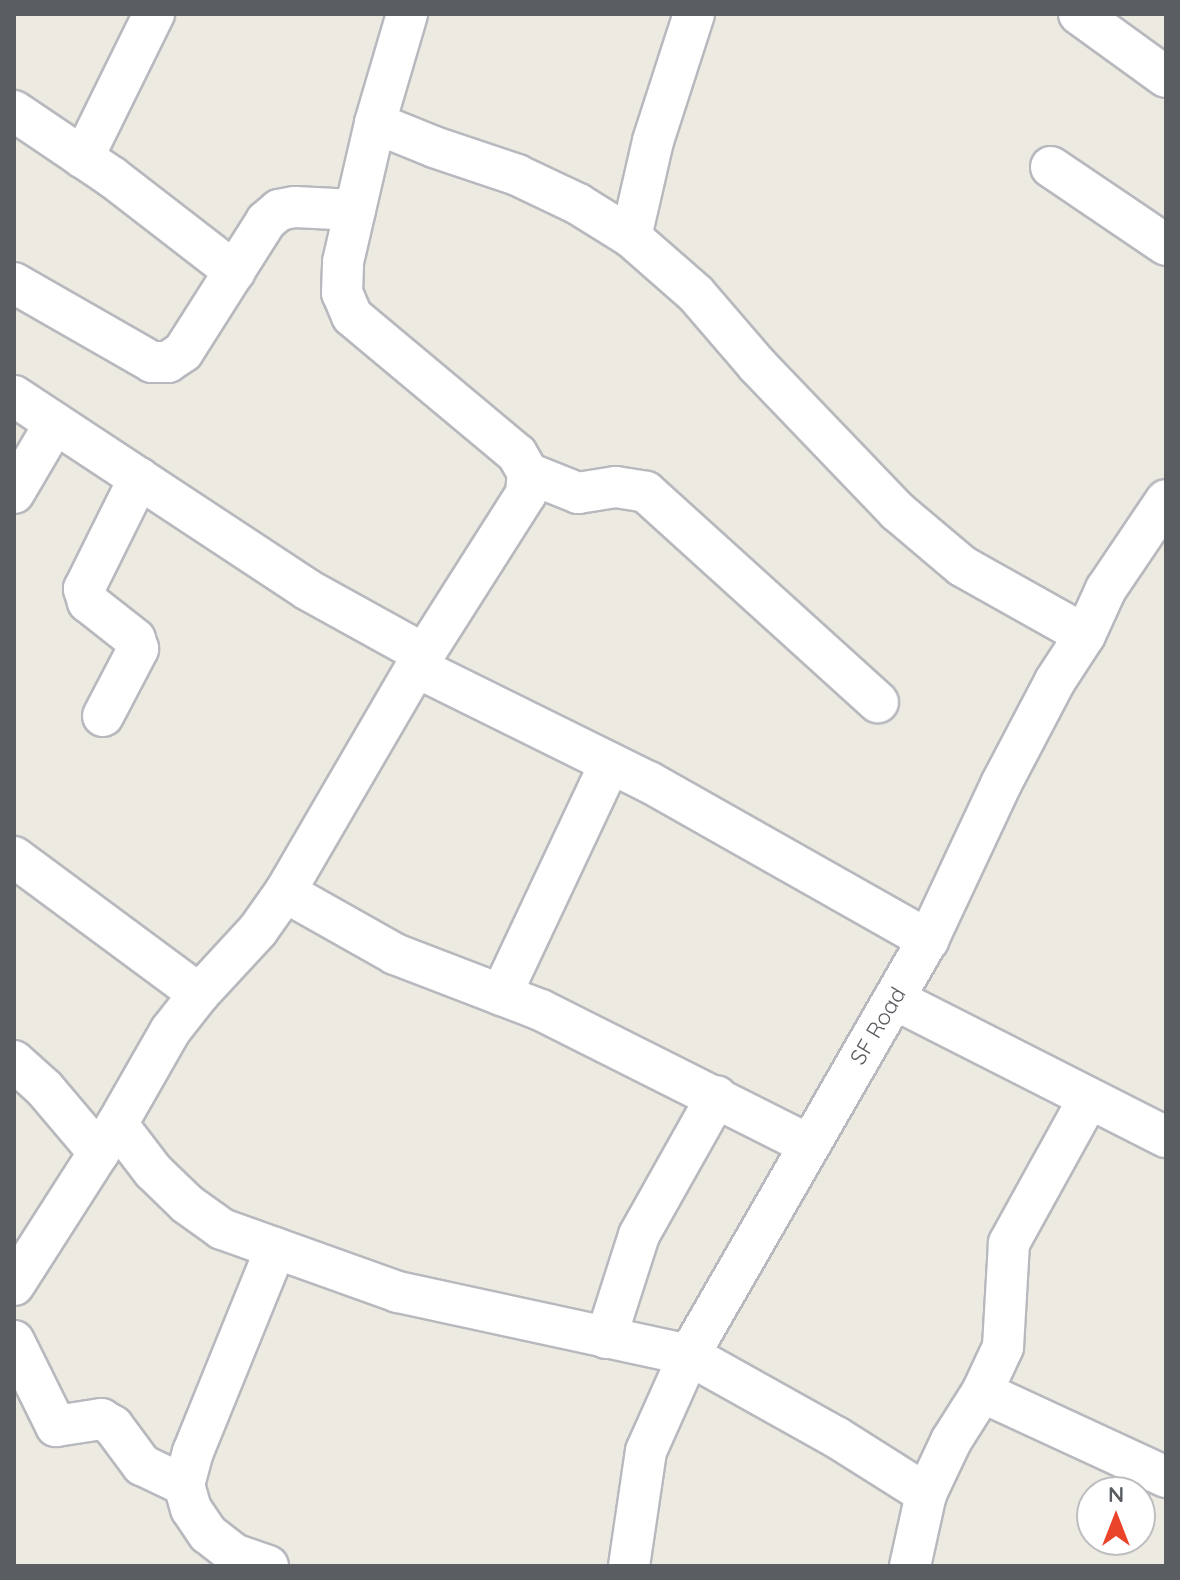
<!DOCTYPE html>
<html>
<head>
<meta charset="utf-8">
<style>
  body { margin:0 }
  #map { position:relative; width:1180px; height:1580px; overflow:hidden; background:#edebe1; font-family:Quicksand,sans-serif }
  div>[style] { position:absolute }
  .roads { filter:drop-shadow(2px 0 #b7b9be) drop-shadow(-2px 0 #b7b9be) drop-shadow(0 2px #b7b9be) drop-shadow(0 -2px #b7b9be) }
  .minor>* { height:40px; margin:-20px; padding:0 20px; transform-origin:20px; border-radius:20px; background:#fff }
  span { translate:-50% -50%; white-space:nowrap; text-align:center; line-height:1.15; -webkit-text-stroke:6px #fff; paint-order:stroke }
  .street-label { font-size:22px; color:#5a5d62 }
  .frame { position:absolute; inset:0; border:16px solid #5a5d62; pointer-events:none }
  .north { position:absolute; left:1076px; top:1476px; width:80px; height:80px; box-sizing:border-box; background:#fff; border:2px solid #bdbec0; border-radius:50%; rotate:0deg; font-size:22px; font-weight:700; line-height:32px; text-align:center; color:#5a5d62 }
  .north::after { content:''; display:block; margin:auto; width:28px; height:36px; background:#ea452b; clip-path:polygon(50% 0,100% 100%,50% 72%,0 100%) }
</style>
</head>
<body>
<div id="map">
  <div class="roads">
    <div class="minor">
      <i style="left:1079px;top:14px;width:107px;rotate:35.9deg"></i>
      <i style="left:14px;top:111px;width:118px;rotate:34deg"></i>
      <i style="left:112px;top:177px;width:155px;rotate:37.7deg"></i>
      <i style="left:375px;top:123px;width:64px;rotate:22.1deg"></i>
      <i style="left:434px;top:147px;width:88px;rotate:18.6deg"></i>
      <i style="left:517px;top:175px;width:68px;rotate:25.4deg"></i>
      <i style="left:578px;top:204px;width:62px;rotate:31.9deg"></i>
      <i style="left:631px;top:237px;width:86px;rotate:41.2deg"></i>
      <i style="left:696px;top:294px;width:95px;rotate:49.3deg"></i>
      <i style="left:758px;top:366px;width:201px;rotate:46.2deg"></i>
      <i style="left:897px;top:511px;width:85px;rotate:40.2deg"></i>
      <i style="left:962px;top:566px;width:141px;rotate:29.3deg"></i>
      <i style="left:83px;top:158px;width:161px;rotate:-63.8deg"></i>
      <i style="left:1051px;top:167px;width:139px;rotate:34.1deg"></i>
      <i style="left:631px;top:237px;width:98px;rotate:-77.1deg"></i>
      <i style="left:653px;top:141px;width:133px;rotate:-72.1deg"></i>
      <i style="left:14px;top:283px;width:159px;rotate:29.8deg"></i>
      <i style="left:152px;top:362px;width:16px"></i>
      <i style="left:168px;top:362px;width:18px;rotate:-34deg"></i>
      <i style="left:183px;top:352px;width:155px;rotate:-57.6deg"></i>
      <i style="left:266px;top:221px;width:17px;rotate:-40deg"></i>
      <i style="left:279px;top:210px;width:16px;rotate:-11deg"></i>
      <i style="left:295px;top:207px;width:60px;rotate:2.9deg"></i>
      <i style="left:14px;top:396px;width:352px;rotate:33.4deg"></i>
      <i style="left:308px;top:590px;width:132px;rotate:28.9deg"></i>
      <i style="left:528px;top:473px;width:54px;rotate:21.8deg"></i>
      <i style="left:578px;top:493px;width:38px;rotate:-9deg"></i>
      <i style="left:616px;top:487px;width:30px;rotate:9deg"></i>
      <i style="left:646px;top:492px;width:313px;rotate:42.2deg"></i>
      <i style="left:14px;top:493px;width:81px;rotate:-59.6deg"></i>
      <i style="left:416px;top:667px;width:260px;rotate:26.3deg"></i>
      <i style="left:649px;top:782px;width:321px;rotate:29.5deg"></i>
      <i style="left:103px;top:716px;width:76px;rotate:-62.4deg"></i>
      <i style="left:138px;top:649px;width:10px;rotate:-107deg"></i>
      <i style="left:135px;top:639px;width:60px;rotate:-141.8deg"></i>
      <i style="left:88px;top:602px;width:14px;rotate:-107deg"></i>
      <i style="left:84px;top:589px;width:124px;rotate:-63.6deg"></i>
      <i style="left:14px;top:857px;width:230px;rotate:36.5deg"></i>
      <i style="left:285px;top:892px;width:126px;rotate:29.4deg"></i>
      <i style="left:395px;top:954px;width:156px;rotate:21deg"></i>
      <i style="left:541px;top:1010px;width:298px;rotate:26.7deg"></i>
      <i style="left:501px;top:995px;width:256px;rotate:-64.8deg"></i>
      <i style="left:894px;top:999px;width:305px;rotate:26.9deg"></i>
      <i style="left:14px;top:1061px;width:40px;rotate:42deg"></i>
      <i style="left:44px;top:1088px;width:85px;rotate:49.8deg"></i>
      <i style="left:117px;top:1124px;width:59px;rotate:52.5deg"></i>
      <i style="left:153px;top:1171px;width:47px;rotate:44.1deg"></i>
      <i style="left:187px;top:1204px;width:43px;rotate:35.5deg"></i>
      <i style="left:222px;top:1229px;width:187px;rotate:19.7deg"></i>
      <i style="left:398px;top:1292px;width:298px;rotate:12.2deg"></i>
      <i style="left:689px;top:1355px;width:168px;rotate:29.2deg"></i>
      <i style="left:836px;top:1437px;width:107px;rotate:32.3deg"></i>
      <i style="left:14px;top:1285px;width:191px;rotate:-57.4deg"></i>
      <i style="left:117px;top:1124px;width:107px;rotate:-60.3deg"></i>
      <i style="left:170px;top:1031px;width:47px;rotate:-51.9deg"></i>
      <i style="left:199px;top:994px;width:87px;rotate:-47.3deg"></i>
      <i style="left:258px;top:930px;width:47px;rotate:-54.6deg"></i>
      <i style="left:285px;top:892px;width:260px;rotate:-59.8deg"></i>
      <i style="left:416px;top:667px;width:205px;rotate:-57.6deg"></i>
      <i style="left:526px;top:494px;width:21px;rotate:-85deg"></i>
      <i style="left:528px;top:473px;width:22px;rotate:-120deg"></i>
      <i style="left:517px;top:454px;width:215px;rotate:-140.1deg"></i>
      <i style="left:352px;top:316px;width:25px;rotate:-113deg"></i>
      <i style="left:342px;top:293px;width:31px;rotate:-88deg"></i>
      <i style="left:343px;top:262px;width:143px;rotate:-77deg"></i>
      <i style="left:375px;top:123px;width:114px;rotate:-73.6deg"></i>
      <i style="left:606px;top:1338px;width:108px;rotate:-72.2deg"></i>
      <i style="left:639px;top:1235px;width:159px;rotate:-60.7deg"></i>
      <i style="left:14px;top:1341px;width:95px;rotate:63.7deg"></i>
      <i style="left:56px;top:1426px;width:46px;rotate:-8.8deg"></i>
      <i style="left:101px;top:1419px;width:14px;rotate:30deg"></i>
      <i style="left:113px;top:1426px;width:49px;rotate:53.4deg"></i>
      <i style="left:142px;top:1465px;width:47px;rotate:25.5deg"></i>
      <i style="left:982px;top:1392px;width:50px;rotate:-65deg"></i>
      <i style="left:1003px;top:1347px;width:104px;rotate:-86.7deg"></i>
      <i style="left:1009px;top:1243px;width:163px;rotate:-61.1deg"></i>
      <i style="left:268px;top:1566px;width:36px;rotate:-161deg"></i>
      <i style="left:234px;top:1554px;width:33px;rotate:-142deg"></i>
      <i style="left:208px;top:1534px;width:30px;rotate:-124deg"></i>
      <i style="left:191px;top:1509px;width:25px;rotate:-106deg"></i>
      <i style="left:184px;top:1485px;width:34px;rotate:-75deg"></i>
      <i style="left:193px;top:1452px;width:220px;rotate:-67.9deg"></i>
      <i style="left:629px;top:1566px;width:116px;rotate:-81.6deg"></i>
      <i style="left:646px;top:1451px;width:105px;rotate:-65.9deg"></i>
      <i style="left:689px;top:1355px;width:479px;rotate:-60.1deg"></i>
      <i style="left:928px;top:940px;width:172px;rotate:-64.9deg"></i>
      <i style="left:1001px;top:784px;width:116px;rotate:-62.3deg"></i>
      <i style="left:1055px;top:681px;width:55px;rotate:-56.9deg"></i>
      <i style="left:1085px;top:635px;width:51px;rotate:-65.5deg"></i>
      <i style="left:1106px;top:589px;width:107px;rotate:-56deg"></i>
      <i style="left:910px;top:1566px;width:74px;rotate:-77.5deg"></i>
      <i style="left:926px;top:1494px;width:59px;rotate:-64.7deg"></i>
      <i style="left:951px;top:1441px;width:58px;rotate:-57.7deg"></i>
      <i style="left:982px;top:1392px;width:203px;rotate:24.8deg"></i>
    </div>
  </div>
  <div class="street-label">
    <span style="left:878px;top:1026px;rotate:-59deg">SF Road</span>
  </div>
  <div class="frame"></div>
  <div class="north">N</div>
</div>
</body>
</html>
